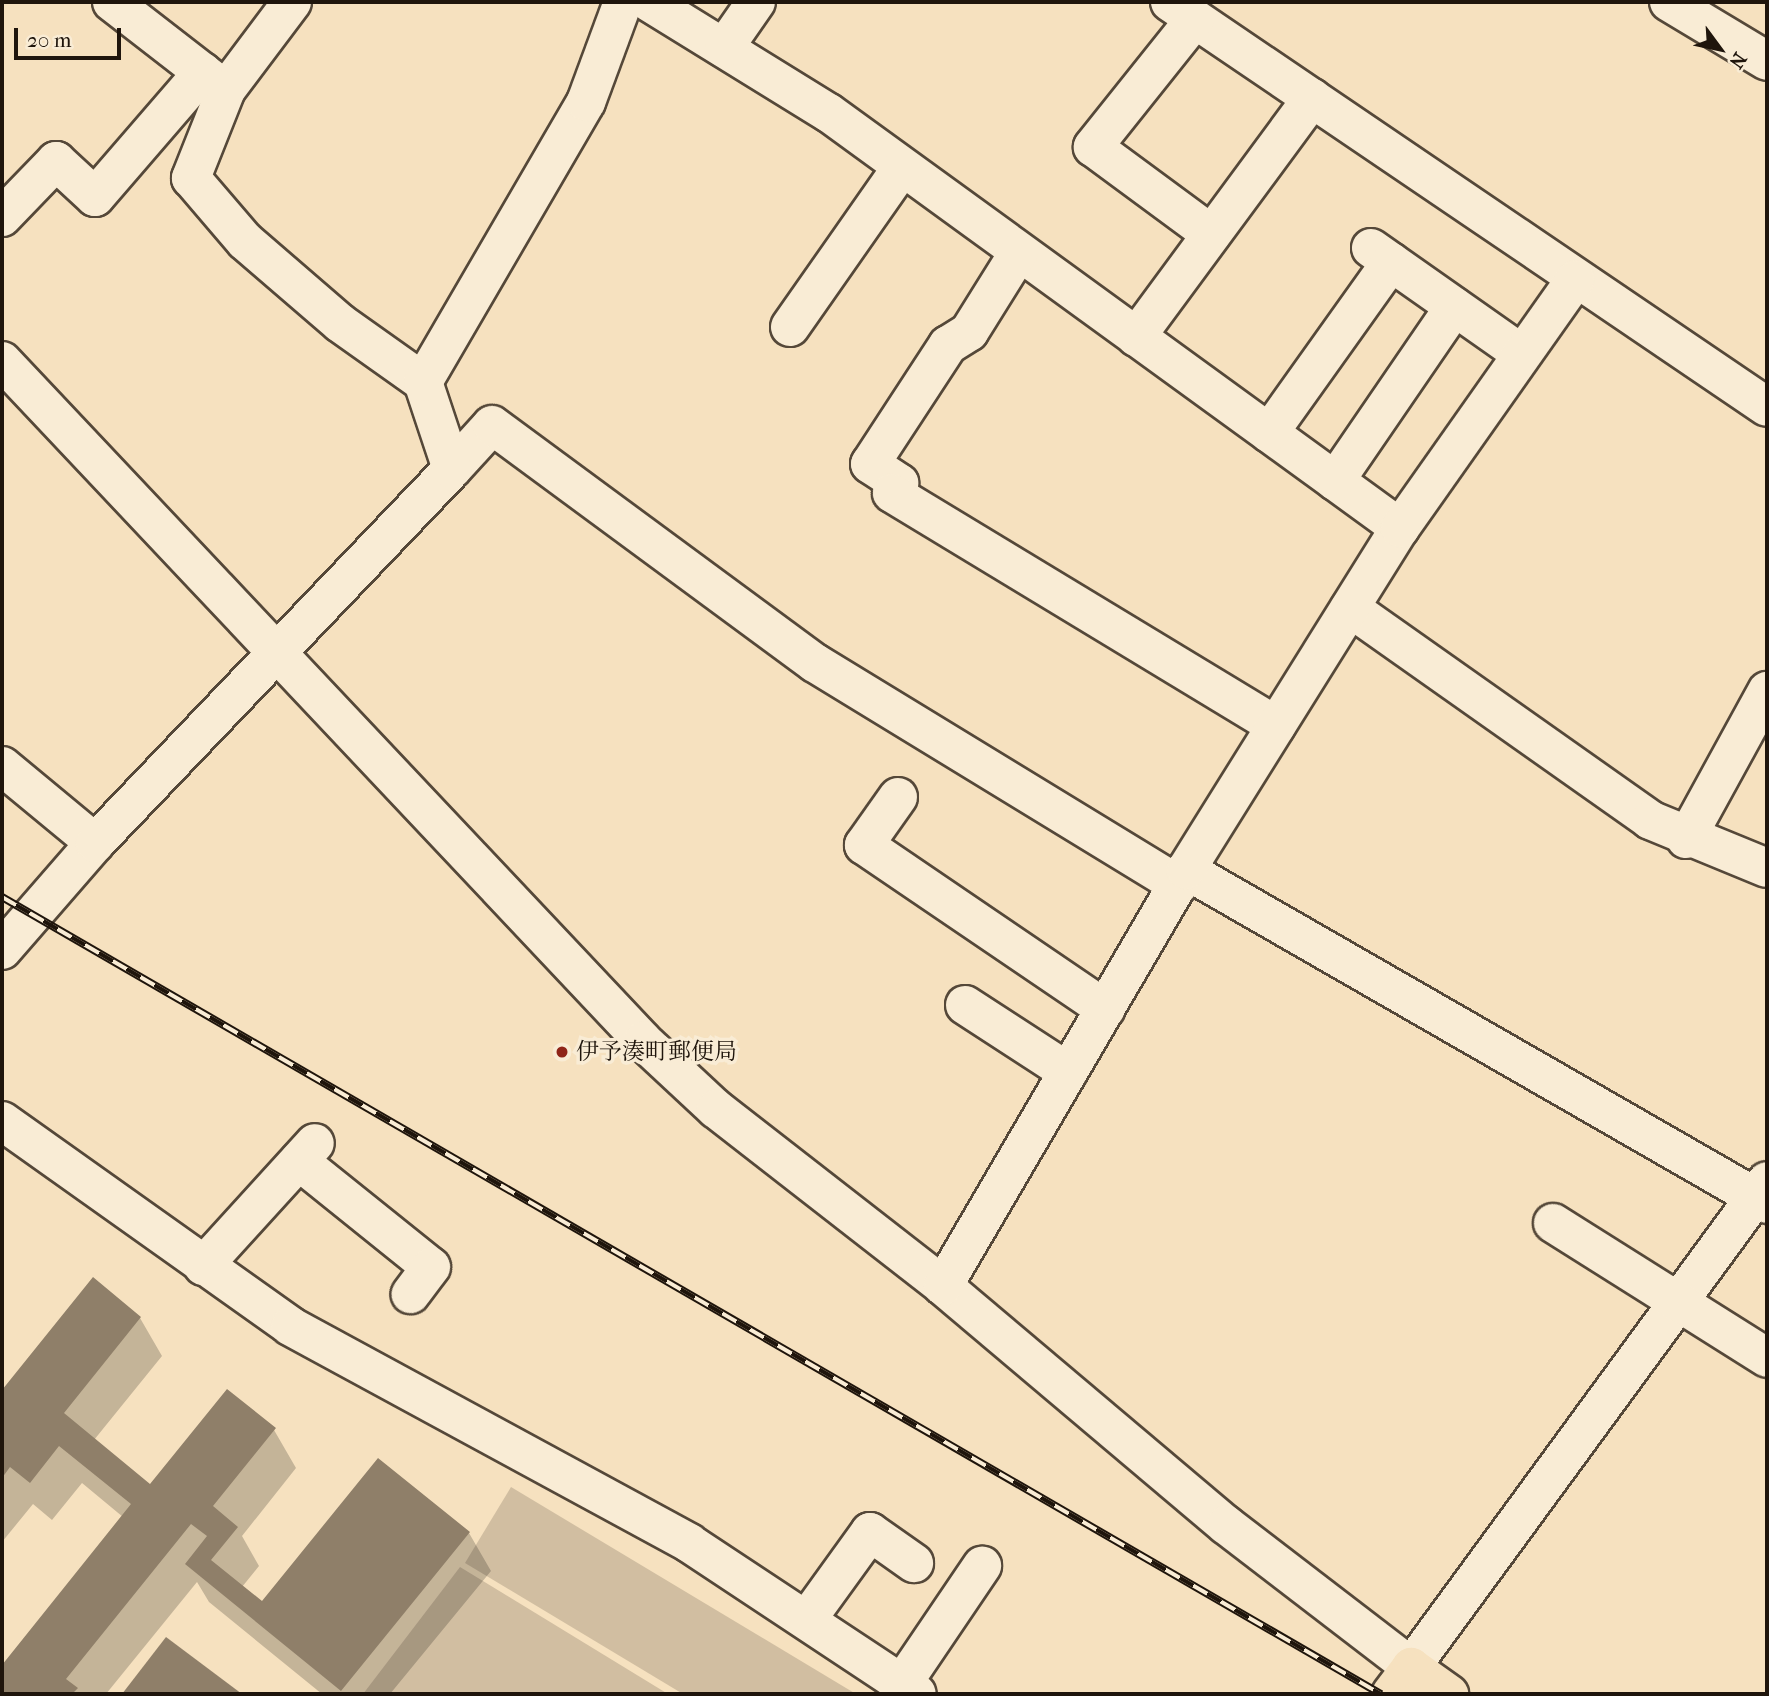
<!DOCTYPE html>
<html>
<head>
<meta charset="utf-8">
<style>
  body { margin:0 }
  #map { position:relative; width:1769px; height:1696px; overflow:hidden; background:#f6e1bf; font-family:"IM FELL French Canon","Noto Serif JP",serif }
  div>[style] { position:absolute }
  .green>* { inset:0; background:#d1bea1 }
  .shadow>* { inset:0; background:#0003 }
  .building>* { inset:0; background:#8f7f69 }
  .roads { filter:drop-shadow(2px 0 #554839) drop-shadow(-2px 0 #554839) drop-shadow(0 2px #554839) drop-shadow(0 -2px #554839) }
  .minor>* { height:38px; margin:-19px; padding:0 19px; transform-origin:19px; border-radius:19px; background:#f9ecd5 }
  .major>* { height:38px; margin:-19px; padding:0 19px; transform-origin:19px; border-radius:19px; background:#f6e1bf }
  .rail>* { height:8px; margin-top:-4px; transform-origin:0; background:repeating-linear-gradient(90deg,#f9ecd5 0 16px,#1f150c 0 32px); box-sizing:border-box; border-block:2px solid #1f150c }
  .dots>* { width:19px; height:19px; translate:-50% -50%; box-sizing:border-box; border:4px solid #f9ecd5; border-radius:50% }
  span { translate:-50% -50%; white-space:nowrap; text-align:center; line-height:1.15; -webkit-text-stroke:7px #f9ecd5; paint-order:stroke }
  .poi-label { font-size:23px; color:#1f150c }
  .left { translate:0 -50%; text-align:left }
  .frame { position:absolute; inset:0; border:4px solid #1f150c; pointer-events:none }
  .north { position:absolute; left:1685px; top:14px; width:70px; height:70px; -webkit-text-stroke:5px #f9ecd5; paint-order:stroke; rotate:123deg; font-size:19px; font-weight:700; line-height:28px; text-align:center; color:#1f150c }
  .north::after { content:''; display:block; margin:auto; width:24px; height:32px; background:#1f150c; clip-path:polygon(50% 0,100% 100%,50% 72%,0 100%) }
  .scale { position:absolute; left:14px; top:28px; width:107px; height:32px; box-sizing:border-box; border:4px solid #1f150c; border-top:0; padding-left:9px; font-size:21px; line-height:24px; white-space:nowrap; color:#1f150c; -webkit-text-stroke:5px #f9ecd5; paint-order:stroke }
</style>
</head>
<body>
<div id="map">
  <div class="green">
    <i style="clip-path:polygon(511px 1487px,856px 1694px,683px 1694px,465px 1563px)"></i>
    <i style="clip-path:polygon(460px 1567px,668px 1694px,363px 1694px)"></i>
  </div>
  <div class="shadow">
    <i style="clip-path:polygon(93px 1280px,140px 1318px,162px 1356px,94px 1440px,151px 1486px,274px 1430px,296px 1468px,242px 1536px,259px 1566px,242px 1587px,262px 1603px,469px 1533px,491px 1571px,390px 1694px,322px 1694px,209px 1602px,197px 1582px,106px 1694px,2px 1694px,2px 1667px,123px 1517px,82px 1483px,52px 1520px,33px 1504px,2px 1542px,2px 1392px)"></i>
    <i style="clip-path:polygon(166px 1639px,239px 1694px,124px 1694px)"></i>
  </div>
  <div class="building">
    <i style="clip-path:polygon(93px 1277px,141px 1317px,64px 1413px,150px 1484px,227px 1389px,276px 1428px,213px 1506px,238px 1527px,211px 1560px,262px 1601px,378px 1458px,470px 1532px,341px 1691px,185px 1564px,207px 1536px,191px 1524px,66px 1679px,78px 1688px,72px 1694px,2px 1694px,2px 1665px,131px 1504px,59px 1446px,30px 1483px,10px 1467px,2px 1478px,2px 1390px)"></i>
    <i style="clip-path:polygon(166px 1637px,242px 1694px,122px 1694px)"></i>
  </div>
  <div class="roads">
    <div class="minor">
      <i style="left:112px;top:2px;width:142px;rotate:37.8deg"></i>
      <i style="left:292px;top:2px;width:110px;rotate:126.9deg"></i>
      <i style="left:226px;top:90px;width:95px;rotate:111.7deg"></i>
      <i style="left:191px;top:178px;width:83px;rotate:49.4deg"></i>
      <i style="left:245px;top:241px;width:125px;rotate:40.8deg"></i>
      <i style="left:340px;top:323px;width:102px;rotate:35.4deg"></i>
      <i style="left:649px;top:2px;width:211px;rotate:31.7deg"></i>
      <i style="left:829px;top:113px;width:706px;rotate:36.01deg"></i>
      <i style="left:1170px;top:2px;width:721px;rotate:34.15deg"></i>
      <i style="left:1669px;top:2px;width:114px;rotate:31deg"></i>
      <i style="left:1195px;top:19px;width:164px;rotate:128.6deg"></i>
      <i style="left:1093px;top:147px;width:147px;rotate:36.4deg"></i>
      <i style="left:724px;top:48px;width:56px;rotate:-55.2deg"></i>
      <i style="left:2px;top:217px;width:78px;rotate:-46deg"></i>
      <i style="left:56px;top:161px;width:53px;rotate:42.7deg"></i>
      <i style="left:95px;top:197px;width:165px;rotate:-49.2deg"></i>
      <i style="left:1371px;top:248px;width:184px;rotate:35.1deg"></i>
      <i style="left:1019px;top:252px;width:94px;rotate:122deg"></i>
      <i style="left:969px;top:332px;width:25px;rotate:148deg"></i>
      <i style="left:948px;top:345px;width:142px;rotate:123.2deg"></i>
      <i style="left:870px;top:464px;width:35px;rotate:33deg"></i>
      <i style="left:899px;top:483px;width:12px;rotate:125deg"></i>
      <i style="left:892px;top:493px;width:449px;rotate:31.2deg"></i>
      <i style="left:790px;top:327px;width:195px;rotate:-55deg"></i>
      <i style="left:1136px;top:337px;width:297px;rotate:-53.6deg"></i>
      <i style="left:2px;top:361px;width:934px;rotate:46.69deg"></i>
      <i style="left:643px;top:1041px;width:100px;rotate:43deg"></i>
      <i style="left:716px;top:1109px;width:288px;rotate:37.9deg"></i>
      <i style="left:943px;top:1286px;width:370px;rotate:40.2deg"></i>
      <i style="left:1226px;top:1525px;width:233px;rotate:37.5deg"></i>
      <i style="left:1411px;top:1667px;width:602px;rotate:-53.78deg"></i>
      <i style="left:1269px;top:433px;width:210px;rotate:-54.5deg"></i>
      <i style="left:452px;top:469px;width:59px;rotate:-47.7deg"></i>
      <i style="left:492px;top:425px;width:401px;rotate:36.4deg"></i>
      <i style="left:815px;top:663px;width:426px;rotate:31.4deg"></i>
      <i style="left:1335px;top:481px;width:211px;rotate:-55.6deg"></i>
      <i style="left:1350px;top:608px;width:367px;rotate:35.2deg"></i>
      <i style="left:1650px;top:820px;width:126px;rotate:22.3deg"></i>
      <i style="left:2px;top:766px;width:121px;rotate:39.6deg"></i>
      <i style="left:898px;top:797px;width:59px;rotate:125.3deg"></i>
      <i style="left:864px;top:845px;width:292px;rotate:34.2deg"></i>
      <i style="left:1686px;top:839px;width:169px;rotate:-61.3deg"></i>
      <i style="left:1186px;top:870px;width:670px;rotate:29.89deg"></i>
      <i style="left:2px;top:950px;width:142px;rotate:-49deg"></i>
      <i style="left:95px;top:843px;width:517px;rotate:-46.33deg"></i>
      <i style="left:452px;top:469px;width:92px;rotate:-108.4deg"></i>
      <i style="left:423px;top:382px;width:324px;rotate:-59.8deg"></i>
      <i style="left:586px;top:102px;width:107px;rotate:-69.7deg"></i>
      <i style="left:965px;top:1005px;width:123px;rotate:33deg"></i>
      <i style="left:2px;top:1121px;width:354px;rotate:35.4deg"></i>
      <i style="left:290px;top:1326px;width:454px;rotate:28.5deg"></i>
      <i style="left:689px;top:1543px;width:273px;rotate:33.5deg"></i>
      <i style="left:299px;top:1161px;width:169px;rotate:38.8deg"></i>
      <i style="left:431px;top:1267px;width:34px;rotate:127deg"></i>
      <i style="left:1553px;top:1223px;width:253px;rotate:32.2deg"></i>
      <i style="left:203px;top:1266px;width:166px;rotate:-47.7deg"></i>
      <i style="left:943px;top:1286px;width:482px;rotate:-59.7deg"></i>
      <i style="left:1186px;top:870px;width:403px;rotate:-58deg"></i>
      <i style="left:1400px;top:528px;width:304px;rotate:-54.8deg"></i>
      <i style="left:808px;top:1618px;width:106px;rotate:-54.2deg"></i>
      <i style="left:870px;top:1532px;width:54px;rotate:35.2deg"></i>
      <i style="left:902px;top:1684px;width:143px;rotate:-55.9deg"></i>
    </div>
    <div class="major">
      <i style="left:1391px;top:1694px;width:34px;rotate:-53deg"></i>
      <i style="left:1411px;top:1667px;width:47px;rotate:35.4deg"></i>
    </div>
  </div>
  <div class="rail">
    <i style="left:2px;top:897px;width:1593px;rotate:30.03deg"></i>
  </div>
  <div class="dots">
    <i style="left:562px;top:1052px;background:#8f2418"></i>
  </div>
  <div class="poi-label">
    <span class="left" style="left:576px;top:1052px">伊予湊町郵便局</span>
  </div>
  <div class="frame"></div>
  <div class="north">N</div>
  <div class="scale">20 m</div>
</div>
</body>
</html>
